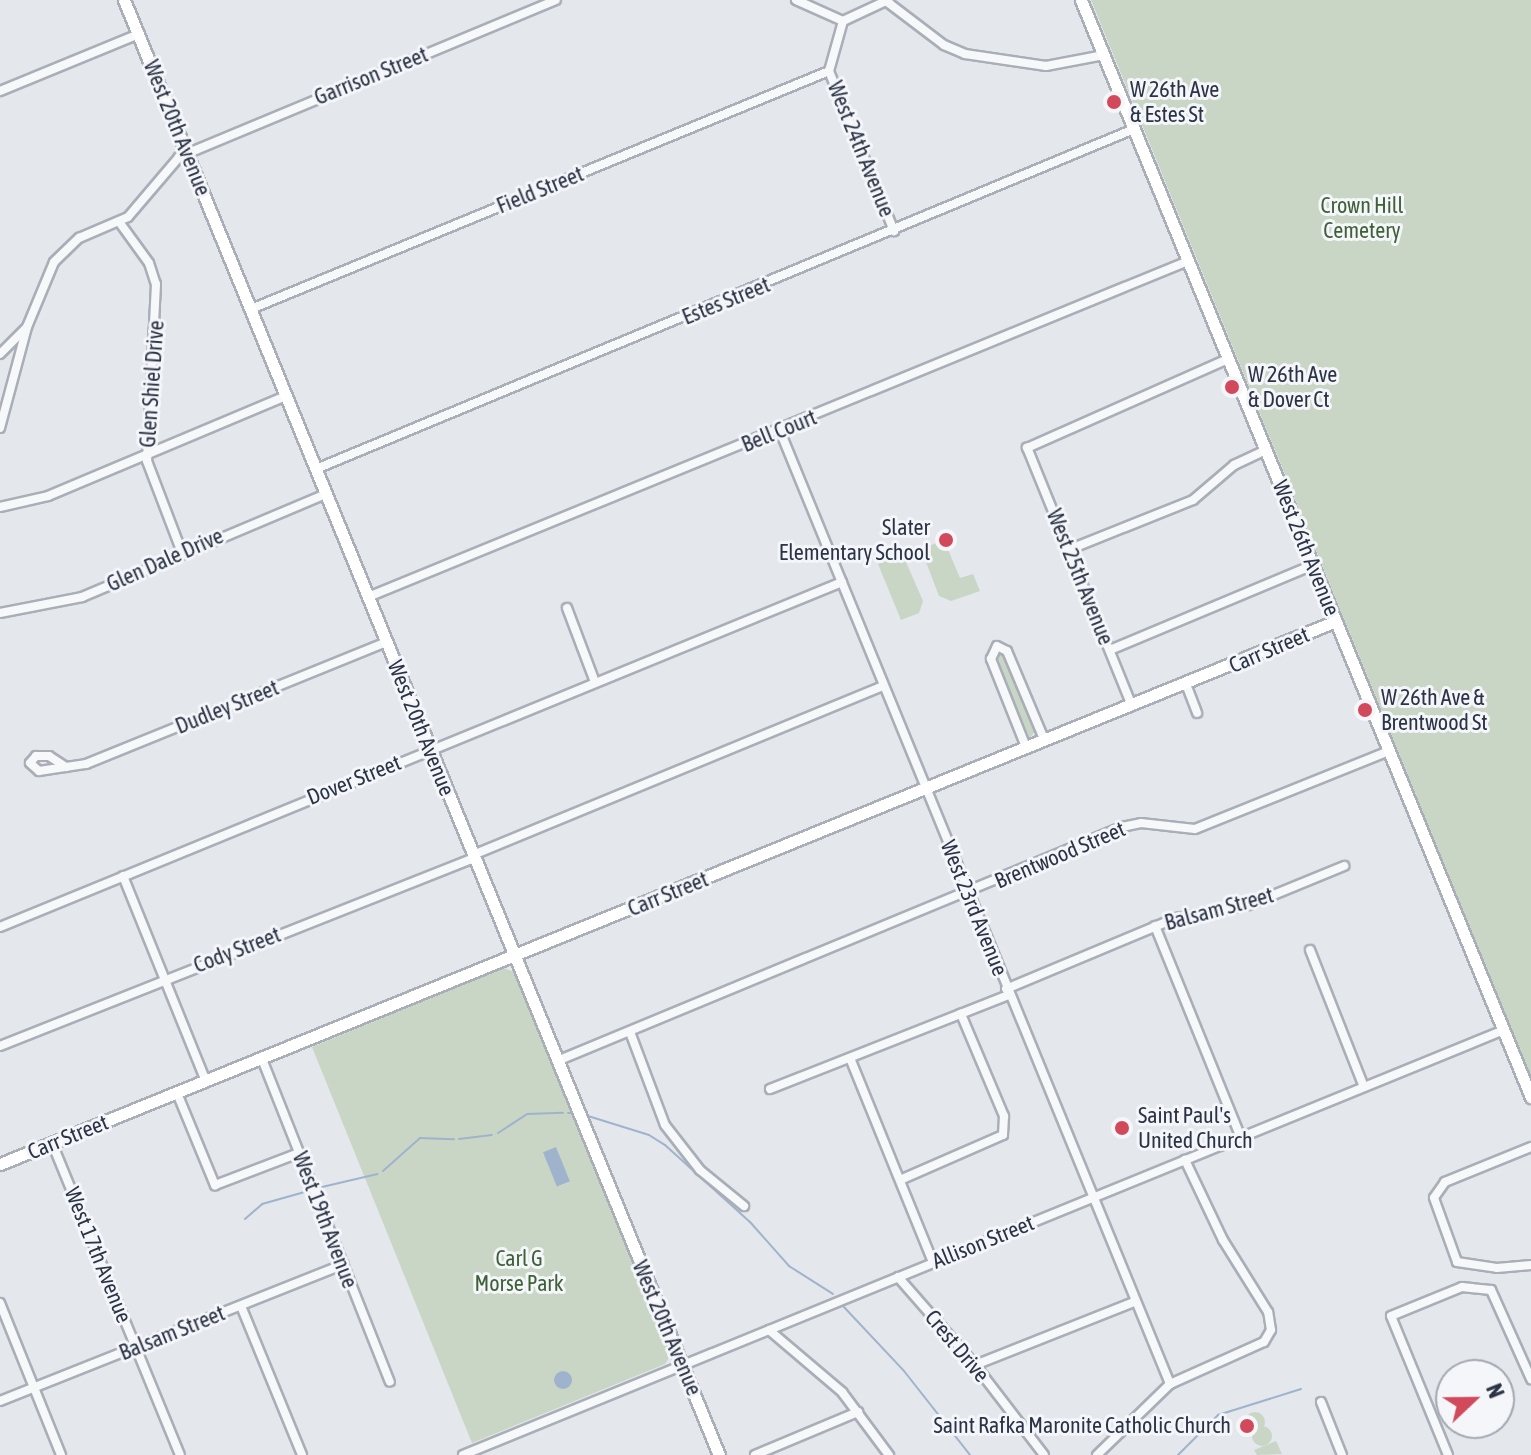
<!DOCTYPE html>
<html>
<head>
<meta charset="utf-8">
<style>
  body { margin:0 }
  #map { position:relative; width:1531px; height:1455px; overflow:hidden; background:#e4e7ec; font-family:"Asap Condensed",sans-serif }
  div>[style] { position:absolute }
  .green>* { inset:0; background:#c9d6c5 }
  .round { border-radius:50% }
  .water>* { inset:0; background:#9fb4cc; transform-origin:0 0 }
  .stream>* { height:2px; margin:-1px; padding:0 1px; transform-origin:1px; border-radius:1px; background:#9fb4cc }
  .roads { filter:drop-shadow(2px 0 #a9aeb7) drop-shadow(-2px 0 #a9aeb7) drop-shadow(0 2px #a9aeb7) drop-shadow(0 -2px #a9aeb7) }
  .street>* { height:8px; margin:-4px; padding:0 4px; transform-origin:4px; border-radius:4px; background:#f7f8fa }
  .secondary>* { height:11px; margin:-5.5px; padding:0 5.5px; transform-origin:5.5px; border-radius:5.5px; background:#fff }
  .dots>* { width:22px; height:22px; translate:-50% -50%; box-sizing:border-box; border:4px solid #f4f6f9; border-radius:50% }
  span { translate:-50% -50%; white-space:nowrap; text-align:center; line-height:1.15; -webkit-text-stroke:6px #f4f6f9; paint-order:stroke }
  .street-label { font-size:22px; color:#2b3445 }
  .poi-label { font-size:22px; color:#2b3445 }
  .left { translate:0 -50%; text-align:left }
  .right { translate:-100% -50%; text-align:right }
  .park-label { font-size:22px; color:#3f6138 }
  .north { position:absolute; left:1435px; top:1359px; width:80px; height:80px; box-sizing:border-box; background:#f4f6f9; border:2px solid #a4a8b1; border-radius:50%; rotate:68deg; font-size:22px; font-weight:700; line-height:32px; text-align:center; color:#2b3445 }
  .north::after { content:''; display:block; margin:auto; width:28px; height:36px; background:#d1495b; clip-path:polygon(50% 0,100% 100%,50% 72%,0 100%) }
</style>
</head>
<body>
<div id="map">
  <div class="green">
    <i style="clip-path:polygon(1091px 0,1531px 0,1531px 1076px)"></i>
    <i style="clip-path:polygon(944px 540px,960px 578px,973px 574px,980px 591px,951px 601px,939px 596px,921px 549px)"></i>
    <i style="clip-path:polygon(902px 553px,923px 601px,919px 613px,901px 620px,878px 564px)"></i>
    <i style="clip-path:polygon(997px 649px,1003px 650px,1036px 730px,1030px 738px,994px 658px)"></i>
    <i style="clip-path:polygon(504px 968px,514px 972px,670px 1356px,665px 1364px,472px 1443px,312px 1047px)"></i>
    <i class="round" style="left:1245px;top:1412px;width:20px;height:20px"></i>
    <i class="round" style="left:1252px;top:1426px;width:20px;height:20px"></i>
    <i style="clip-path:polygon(1276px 1441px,1282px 1454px,1257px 1455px,1254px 1450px)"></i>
  </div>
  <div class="water">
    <i style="left:556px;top:1147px;width:37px;height:14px;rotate:68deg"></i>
    <i class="round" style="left:554px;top:1371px;width:18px;height:18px"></i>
  </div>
  <div class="stream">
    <i style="left:568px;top:1113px;width:5px"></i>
    <i style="left:588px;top:1116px;width:64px;rotate:17.3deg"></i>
    <i style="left:649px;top:1135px;width:19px;rotate:32deg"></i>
    <i style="left:665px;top:1145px;width:115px;rotate:42.2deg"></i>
    <i style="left:750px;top:1222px;width:59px;rotate:48.4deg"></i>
    <i style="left:789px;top:1266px;width:52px;rotate:32.5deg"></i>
    <i style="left:498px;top:1133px;width:35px;rotate:-33deg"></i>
    <i style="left:527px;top:1114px;width:36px;rotate:-2deg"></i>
    <i style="left:459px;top:1139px;width:33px;rotate:-7deg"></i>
    <i style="left:383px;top:1171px;width:50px;rotate:-41.7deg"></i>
    <i style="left:420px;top:1138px;width:34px;rotate:2deg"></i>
    <i style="left:322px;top:1187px;width:57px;rotate:-13.1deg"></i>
    <i style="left:245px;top:1219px;width:23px;rotate:-41deg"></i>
    <i style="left:262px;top:1204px;width:48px;rotate:-15.8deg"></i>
    <i style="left:843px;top:1306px;width:89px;rotate:46.8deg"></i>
    <i style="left:904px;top:1371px;width:107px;rotate:51.8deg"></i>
    <i style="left:1178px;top:1455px;width:57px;rotate:-45deg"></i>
    <i style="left:1218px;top:1415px;width:87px;rotate:-17.4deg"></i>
  </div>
  <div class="roads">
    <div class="street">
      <i style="left:796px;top:0;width:51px;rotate:24.1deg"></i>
      <i style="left:886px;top:1px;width:73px;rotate:37.2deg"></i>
      <i style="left:944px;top:45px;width:23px;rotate:23deg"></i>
      <i style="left:965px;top:54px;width:82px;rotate:8.4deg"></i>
      <i style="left:1046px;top:66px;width:59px;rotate:-10.7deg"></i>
      <i style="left:843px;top:21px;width:52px;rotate:105.6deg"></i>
      <i style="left:829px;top:71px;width:173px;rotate:67.9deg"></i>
      <i style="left:843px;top:21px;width:50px;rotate:-25deg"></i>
      <i style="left:0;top:91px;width:150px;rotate:-22.3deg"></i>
      <i style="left:120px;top:223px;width:49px;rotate:54.1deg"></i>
      <i style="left:149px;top:263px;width:22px;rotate:72deg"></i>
      <i style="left:156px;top:284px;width:177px;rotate:92.9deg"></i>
      <i style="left:147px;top:461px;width:95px;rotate:69.1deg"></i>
      <i style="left:251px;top:309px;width:625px;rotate:-22.38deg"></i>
      <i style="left:0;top:354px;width:35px;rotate:-45deg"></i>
      <i style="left:0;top:428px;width:105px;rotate:-75deg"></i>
      <i style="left:27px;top:327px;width:70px;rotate:-67.4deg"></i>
      <i style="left:54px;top:262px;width:35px;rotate:-44deg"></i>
      <i style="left:79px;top:238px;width:53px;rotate:-23.2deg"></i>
      <i style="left:128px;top:217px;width:79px;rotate:-49.6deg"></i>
      <i style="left:179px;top:157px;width:408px;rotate:-22.6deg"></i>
      <i style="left:780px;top:431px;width:1030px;rotate:67.74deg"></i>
      <i style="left:316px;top:469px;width:886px;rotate:-22.57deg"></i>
      <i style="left:0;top:507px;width:49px;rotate:-12.9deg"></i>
      <i style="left:48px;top:496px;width:258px;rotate:-22.8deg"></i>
      <i style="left:1068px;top:550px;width:135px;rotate:-21.8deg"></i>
      <i style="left:1193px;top:500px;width:54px;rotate:-40.5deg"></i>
      <i style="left:1234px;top:465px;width:35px;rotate:-25deg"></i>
      <i style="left:368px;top:597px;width:886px;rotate:-22.28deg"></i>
      <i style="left:567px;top:608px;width:79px;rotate:69.3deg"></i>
      <i style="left:0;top:613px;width:84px;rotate:-11deg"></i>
      <i style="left:82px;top:597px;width:265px;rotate:-22.9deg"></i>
      <i style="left:1110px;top:650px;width:220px;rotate:-22.7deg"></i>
      <i style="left:1186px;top:684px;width:31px;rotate:69deg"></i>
      <i style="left:1132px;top:706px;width:279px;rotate:-112.1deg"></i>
      <i style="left:1027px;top:448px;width:220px;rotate:-23.9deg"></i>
      <i style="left:1026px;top:747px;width:95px;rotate:-111.7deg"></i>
      <i style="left:991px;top:659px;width:14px;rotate:-65deg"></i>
      <i style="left:997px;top:646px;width:11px;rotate:27deg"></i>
      <i style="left:1007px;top:651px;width:95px;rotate:67.2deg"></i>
      <i style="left:66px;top:767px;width:20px;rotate:-147deg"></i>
      <i style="left:49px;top:756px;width:13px;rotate:180deg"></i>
      <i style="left:36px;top:756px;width:9px;rotate:131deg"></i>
      <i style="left:30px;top:763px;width:12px;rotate:42deg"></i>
      <i style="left:39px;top:771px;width:48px;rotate:-8.5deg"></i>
      <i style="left:86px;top:764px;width:324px;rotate:-22.1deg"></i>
      <i style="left:473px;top:855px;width:443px;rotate:-22.4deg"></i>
      <i style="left:123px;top:876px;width:221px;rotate:68deg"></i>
      <i style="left:1155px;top:926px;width:229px;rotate:67.9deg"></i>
      <i style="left:0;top:927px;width:910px;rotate:-22.28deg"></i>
      <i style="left:1310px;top:950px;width:147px;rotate:68.5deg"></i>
      <i style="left:1006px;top:989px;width:184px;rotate:-22.7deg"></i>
      <i style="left:1176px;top:918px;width:74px;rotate:-10.1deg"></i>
      <i style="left:1249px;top:905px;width:103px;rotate:-22.3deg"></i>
      <i style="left:630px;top:1032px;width:99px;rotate:69.4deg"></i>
      <i style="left:665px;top:1125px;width:57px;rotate:52.1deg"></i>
      <i style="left:700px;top:1170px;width:57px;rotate:39.3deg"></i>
      <i style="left:0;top:1046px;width:510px;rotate:-21.63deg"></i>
      <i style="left:850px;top:1058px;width:220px;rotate:67.9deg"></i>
      <i style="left:262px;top:1059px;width:347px;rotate:68.4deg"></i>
      <i style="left:557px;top:1061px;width:612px;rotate:-22.5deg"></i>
      <i style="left:1122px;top:827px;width:19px;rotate:-12deg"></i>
      <i style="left:1141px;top:823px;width:54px;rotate:6.3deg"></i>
      <i style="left:1195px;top:829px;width:209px;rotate:-21.9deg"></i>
      <i style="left:770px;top:1089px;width:257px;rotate:-21.5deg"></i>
      <i style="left:177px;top:1093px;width:100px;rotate:67.6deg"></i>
      <i style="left:215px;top:1185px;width:90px;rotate:-20.9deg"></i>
      <i style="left:52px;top:1143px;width:337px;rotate:67.7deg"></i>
      <i style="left:1531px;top:1147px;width:93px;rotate:157.9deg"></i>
      <i style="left:1445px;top:1182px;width:19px;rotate:125deg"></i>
      <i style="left:1434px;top:1198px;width:68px;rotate:70.2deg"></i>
      <i style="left:1457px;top:1262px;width:40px;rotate:8.5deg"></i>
      <i style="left:1497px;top:1268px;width:34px;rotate:-5deg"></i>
      <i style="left:900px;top:1180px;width:112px;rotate:-23.6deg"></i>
      <i style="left:1003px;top:1135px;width:19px;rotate:-87deg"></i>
      <i style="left:1004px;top:1116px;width:111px;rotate:-112.9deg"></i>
      <i style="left:898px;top:1277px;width:117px;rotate:48.8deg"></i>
      <i style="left:975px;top:1365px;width:113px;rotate:52.5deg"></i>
      <i style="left:0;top:1303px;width:164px;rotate:68.1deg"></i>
      <i style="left:241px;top:1306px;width:161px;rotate:67.7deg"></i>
      <i style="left:769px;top:1330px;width:96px;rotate:40.3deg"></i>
      <i style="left:842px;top:1392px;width:79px;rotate:53.3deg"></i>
      <i style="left:975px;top:1365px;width:171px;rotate:-21.6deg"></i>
      <i style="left:0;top:1401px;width:370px;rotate:-21.7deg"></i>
      <i style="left:1321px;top:1402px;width:57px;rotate:68.4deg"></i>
      <i style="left:463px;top:1455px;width:1124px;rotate:-22.21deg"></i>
      <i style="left:755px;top:1455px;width:112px;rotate:-22.7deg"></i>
      <i style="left:1097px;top:1455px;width:102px;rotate:-44.2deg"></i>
      <i style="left:1170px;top:1384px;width:103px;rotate:-24.1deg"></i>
      <i style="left:1264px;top:1342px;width:14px;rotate:-60deg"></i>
      <i style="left:1271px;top:1330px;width:18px;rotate:-99deg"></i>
      <i style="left:1268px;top:1312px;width:85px;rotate:-122deg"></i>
      <i style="left:1223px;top:1240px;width:89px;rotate:-115.4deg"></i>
      <i style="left:1448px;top:1455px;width:150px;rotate:-112.3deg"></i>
      <i style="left:1391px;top:1316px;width:77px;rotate:-22.2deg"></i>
      <i style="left:1462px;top:1287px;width:29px;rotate:6deg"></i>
      <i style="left:1491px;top:1290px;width:98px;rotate:65.8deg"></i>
    </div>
    <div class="secondary">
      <i style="left:124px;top:0;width:1572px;rotate:67.76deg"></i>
      <i style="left:1081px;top:0;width:1186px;rotate:67.7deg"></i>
      <i style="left:0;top:1164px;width:1442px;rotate:-22.12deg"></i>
    </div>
  </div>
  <div class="dots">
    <i style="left:1114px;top:102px;background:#d1495b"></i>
    <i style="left:1232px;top:387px;background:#d1495b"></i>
    <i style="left:946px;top:540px;background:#d1495b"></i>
    <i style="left:1365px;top:710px;background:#d1495b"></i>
    <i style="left:1122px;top:1128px;background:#d1495b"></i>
    <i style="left:1247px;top:1426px;background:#d1495b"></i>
  </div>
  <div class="street-label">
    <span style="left:371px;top:76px;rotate:-22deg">Garrison Street</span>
    <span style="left:177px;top:128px;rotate:68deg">West 20th Avenue</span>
    <span style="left:861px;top:149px;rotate:68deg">West 24th Avenue</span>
    <span style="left:540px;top:190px;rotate:-22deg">Field Street</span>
    <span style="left:726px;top:301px;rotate:-22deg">Estes Street</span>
    <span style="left:152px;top:384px;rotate:-86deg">Glen Shiel Drive</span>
    <span style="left:779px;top:431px;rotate:-22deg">Bell Court</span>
    <span style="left:1306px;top:548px;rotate:68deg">West 26th Avenue</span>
    <span style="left:165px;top:560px;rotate:-24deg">Glen Dale Drive</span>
    <span style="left:1080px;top:577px;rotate:68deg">West 25th Avenue</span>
    <span style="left:1269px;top:650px;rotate:-23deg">Carr Street</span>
    <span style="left:227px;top:707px;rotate:-22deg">Dudley Street</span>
    <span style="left:421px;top:728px;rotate:68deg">West 20th Avenue</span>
    <span style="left:354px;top:780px;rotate:-22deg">Dover Street</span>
    <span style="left:1060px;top:855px;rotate:-23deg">Brentwood Street</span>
    <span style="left:668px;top:894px;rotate:-22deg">Carr Street</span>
    <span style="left:974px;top:908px;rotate:68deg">West 23rd Avenue</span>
    <span style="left:1219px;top:909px;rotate:-15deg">Balsam Street</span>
    <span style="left:237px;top:950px;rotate:-21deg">Cody Street</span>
    <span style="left:68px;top:1137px;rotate:-22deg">Carr Street</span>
    <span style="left:325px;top:1220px;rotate:69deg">West 19th Avenue</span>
    <span style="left:983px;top:1242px;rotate:-22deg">Allison Street</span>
    <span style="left:98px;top:1255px;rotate:68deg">West 17th Avenue</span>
    <span style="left:667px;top:1328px;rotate:67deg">West 20th Avenue</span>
    <span style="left:172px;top:1333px;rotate:-22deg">Balsam Street</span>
    <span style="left:957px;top:1346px;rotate:50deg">Crest Drive</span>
  </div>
  <div class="poi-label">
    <span class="left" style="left:1130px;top:102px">W 26th Ave<br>&amp; Estes St</span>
    <span class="left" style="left:1248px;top:387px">W 26th Ave<br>&amp; Dover Ct</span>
    <span class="right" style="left:930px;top:540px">Slater<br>Elementary School</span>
    <span class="left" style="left:1381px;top:710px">W 26th Ave &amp;<br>Brentwood St</span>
    <span class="left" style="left:1138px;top:1128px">Saint Paul's<br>United Church</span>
    <span class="right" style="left:1231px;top:1426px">Saint Rafka Maronite Catholic Church</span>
  </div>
  <div class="park-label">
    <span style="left:1362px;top:218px">Crown Hill<br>Cemetery</span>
    <span style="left:519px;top:1271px">Carl G<br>Morse Park</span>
  </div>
  <div class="north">N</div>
</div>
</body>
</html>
